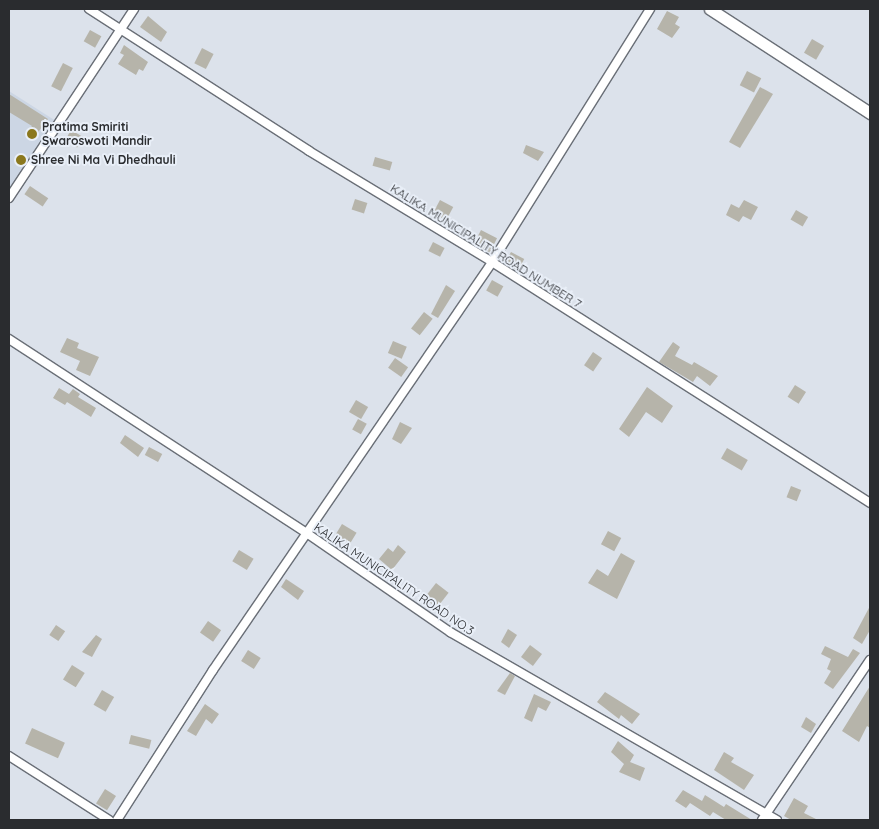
<!DOCTYPE html>
<html>
<head>
<meta charset="utf-8">
<style>
  body { margin:0 }
  #map { position:relative; width:879px; height:829px; overflow:hidden; background:#dce2eb; font-family:Quicksand,sans-serif }
  div>[style] { position:absolute }
  .built>* { inset:0; background:#ccd6e4 }
  .building>* { inset:0; background:#b6b4aa; transform-origin:0 0 }
  .roads { filter:drop-shadow(1px 0 #6a6f77) drop-shadow(-1px 0 #6a6f77) drop-shadow(0 1px #6a6f77) drop-shadow(0 -1px #6a6f77) }
  .street>* { height:8px; margin:-4px; padding:0 4px; transform-origin:4px; border-radius:4px; background:#fff }
  .secondary>* { height:11px; margin:-5.5px; padding:0 5.5px; transform-origin:5.5px; border-radius:5.5px; background:#fff }
  .dots>* { width:14px; height:14px; translate:-50% -50%; box-sizing:border-box; border:2px solid #e9eff8; border-radius:50% }
  span { translate:-50% -50%; white-space:nowrap; text-align:center; line-height:1.15; -webkit-text-stroke:4px #e9eff8; paint-order:stroke }
  .poi-label { font-size:12px; color:#2a2c2f; font-weight:700 }
  .left { translate:0 -50%; text-align:left }
  .street-label { font-size:12px; color:#2a2c2f }
  .frame { position:absolute; inset:0; border:10px solid #2a2c2f; pointer-events:none }
</style>
</head>
<body>
<div id="map">
  <div class="built">
    <i style="clip-path:polygon(9px 91px,59px 123px,9px 198px)"></i>
  </div>
  <div class="building">
    <i style="clip-path:polygon(667px 11px,679px 17px,675px 24px,680px 27px,672px 38px,657px 29px)"></i>
    <i style="clip-path:polygon(148px 16px,167px 32px,161px 42px,140px 27px)"></i>
    <i style="left:90px;top:30px;width:13px;height:13px;rotate:29deg"></i>
    <i style="left:812px;top:39px;width:14px;height:16px;rotate:30deg"></i>
    <i style="clip-path:polygon(124px 45px,148px 62px,143px 71px,139px 69px,136px 75px,118px 64px,124px 55px,120px 53px)"></i>
    <i style="left:202px;top:48px;width:13px;height:17px;rotate:27deg"></i>
    <i style="left:63px;top:63px;width:11px;height:26px;rotate:27deg"></i>
    <i style="left:747px;top:71px;width:16px;height:16px;rotate:27deg"></i>
    <i style="clip-path:polygon(760px 87px,773px 94px,740px 148px,729px 142px)"></i>
    <i style="clip-path:polygon(9px 94px,48px 119px,33px 139px,26px 135px,32px 126px,9px 112px)"></i>
    <i style="left:71px;top:130px;width:14px;height:12px;rotate:30deg"></i>
    <i style="clip-path:polygon(526px 145px,544px 152px,538px 161px,523px 153px)"></i>
    <i style="left:375px;top:157px;width:18px;height:9px;rotate:16deg"></i>
    <i style="left:30px;top:186px;width:22px;height:10px;rotate:34deg"></i>
    <i style="left:355px;top:199px;width:13px;height:11px;rotate:18deg"></i>
    <i style="left:440px;top:200px;width:15px;height:15px;rotate:28deg"></i>
    <i style="clip-path:polygon(744px 200px,758px 207px,751px 220px,743px 216px,739px 222px,726px 215px,731px 204px,739px 208px)"></i>
    <i style="left:796px;top:210px;width:14px;height:11px;rotate:30deg"></i>
    <i style="left:481px;top:230px;width:18px;height:16px;rotate:27deg"></i>
    <i style="left:433px;top:242px;width:13px;height:10px;rotate:27deg"></i>
    <i style="left:511px;top:252px;width:15px;height:13px;rotate:28deg"></i>
    <i style="left:492px;top:280px;width:13px;height:12px;rotate:29deg"></i>
    <i style="clip-path:polygon(446px 285px,455px 291px,438px 318px,431px 314px)"></i>
    <i style="left:424px;top:312px;width:11px;height:21px;rotate:38deg"></i>
    <i style="clip-path:polygon(67px 338px,79px 343px,77px 348px,99px 357px,90px 376px,76px 370px,80px 361px,60px 352px)"></i>
    <i style="left:393px;top:341px;width:15px;height:13px;rotate:23deg"></i>
    <i style="clip-path:polygon(673px 342px,680px 347px,675px 356px,692px 365px,694px 362px,718px 376px,710px 386px,697px 376px,693px 382px,659px 362px)"></i>
    <i style="left:593px;top:352px;width:11px;height:16px;rotate:34deg"></i>
    <i style="left:395px;top:358px;width:16px;height:12px;rotate:35deg"></i>
    <i style="left:795px;top:385px;width:13px;height:14px;rotate:32deg"></i>
    <i style="clip-path:polygon(647px 387px,673px 406px,662px 423px,646px 412px,629px 437px,619px 429px)"></i>
    <i style="clip-path:polygon(59px 388px,69px 394px,73px 389px,80px 394px,78px 397px,96px 408px,91px 417px,67px 402px,65px 405px,53px 398px)"></i>
    <i style="left:356px;top:400px;width:14px;height:14px;rotate:30deg"></i>
    <i style="left:358px;top:419px;width:10px;height:12px;rotate:29deg"></i>
    <i style="clip-path:polygon(400px 422px,412px 428px,401px 444px,392px 439px)"></i>
    <i style="clip-path:polygon(125px 435px,144px 448px,138px 457px,120px 443px)"></i>
    <i style="left:149px;top:447px;width:15px;height:9px;rotate:28deg"></i>
    <i style="left:727px;top:448px;width:24px;height:12px;rotate:30deg"></i>
    <i style="left:791px;top:486px;width:11px;height:12px;rotate:22deg"></i>
    <i style="left:342px;top:524px;width:17px;height:15px;rotate:31deg"></i>
    <i style="left:608px;top:531px;width:15px;height:15px;rotate:28deg"></i>
    <i style="clip-path:polygon(398px 545px,406px 552px,392px 570px,379px 559px,388px 548px,393px 552px)"></i>
    <i style="left:239px;top:550px;width:17px;height:13px;rotate:31deg"></i>
    <i style="clip-path:polygon(621px 553px,635px 561px,617px 599px,588px 583px,597px 569px,608px 576px)"></i>
    <i style="clip-path:polygon(286px 579px,304px 591px,298px 600px,281px 587px)"></i>
    <i style="left:436px;top:583px;width:16px;height:19px;rotate:38deg"></i>
    <i style="clip-path:polygon(870px 606px,870px 630px,862px 644px,853px 638px)"></i>
    <i style="left:208px;top:621px;width:16px;height:14px;rotate:35deg"></i>
    <i style="left:56px;top:625px;width:11px;height:12px;rotate:34deg"></i>
    <i style="clip-path:polygon(508px 629px,517px 635px,509px 648px,501px 642px)"></i>
    <i style="clip-path:polygon(96px 635px,102px 639px,92px 657px,82px 652px)"></i>
    <i style="left:530px;top:645px;width:15px;height:15px;rotate:37deg"></i>
    <i style="clip-path:polygon(825px 646px,848px 657px,853px 649px,860px 653px,833px 689px,824px 683px,831px 671px,827px 669px,831px 659px,821px 654px)"></i>
    <i style="left:248px;top:650px;width:15px;height:13px;rotate:32deg"></i>
    <i style="left:72px;top:665px;width:15px;height:17px;rotate:32deg"></i>
    <i style="clip-path:polygon(510px 673px,515px 676px,505px 695px,497px 691px)"></i>
    <i style="clip-path:polygon(870px 686px,870px 728px,867px 726px,859px 742px,842px 731px)"></i>
    <i style="left:102px;top:690px;width:14px;height:17px;rotate:30deg"></i>
    <i style="clip-path:polygon(605px 692px,640px 714px,632px 724px,621px 715px,619px 719px,597px 702px)"></i>
    <i style="clip-path:polygon(534px 694px,551px 702px,546px 711px,538px 707px,532px 722px,524px 718px)"></i>
    <i style="clip-path:polygon(205px 704px,219px 714px,212px 724px,206px 719px,196px 736px,187px 731px)"></i>
    <i style="clip-path:polygon(806px 717px,816px 724px,811px 733px,801px 727px)"></i>
    <i style="left:32px;top:728px;width:36px;height:17px;rotate:24deg"></i>
    <i style="left:131px;top:735px;width:21px;height:9px;rotate:14deg"></i>
    <i style="clip-path:polygon(618px 741px,634px 755px,630px 762px,645px 768px,640px 781px,619px 772px,624px 764px,611px 752px)"></i>
    <i style="clip-path:polygon(724px 752px,734px 758px,731px 762px,754px 775px,744px 790px,714px 770px)"></i>
    <i style="left:105px;top:789px;width:13px;height:17px;rotate:32deg"></i>
    <i style="clip-path:polygon(683px 790px,702px 801px,705px 795px,724px 807px,726px 804px,752px 820px,726px 820px,713px 812px,710px 816px,690px 803px,686px 808px,675px 801px)"></i>
    <i style="clip-path:polygon(794px 798px,808px 806px,804px 813px,818px 820px,791px 820px,784px 816px)"></i>
  </div>
  <div class="roads">
    <div class="street">
      <i style="left:89px;top:9px;width:262px;rotate:32.8deg"></i>
      <i style="left:309px;top:151px;width:214px;rotate:31.2deg"></i>
      <i style="left:492px;top:262px;width:448px;rotate:32.5deg"></i>
      <i style="left:9px;top:198px;width:227px;rotate:-56.5deg"></i>
      <i style="left:9px;top:339px;width:357px;rotate:33.1deg"></i>
      <i style="left:308px;top:534px;width:173px;rotate:34.6deg"></i>
      <i style="left:450px;top:632px;width:377px;rotate:29.9deg"></i>
      <i style="left:9px;top:756px;width:119px;rotate:32.6deg"></i>
      <i style="left:117px;top:820px;width:178px;rotate:-57.4deg"></i>
      <i style="left:213px;top:670px;width:494px;rotate:-55.6deg"></i>
      <i style="left:492px;top:262px;width:298px;rotate:-58deg"></i>
      <i style="left:762px;top:820px;width:193px;rotate:-56deg"></i>
    </div>
    <div class="secondary">
      <i style="left:710px;top:9px;width:191px;rotate:33deg"></i>
    </div>
  </div>
  <div class="dots">
    <i style="left:32px;top:134px;background:#8b781d"></i>
    <i style="left:21px;top:160px;background:#8b781d"></i>
  </div>
  <div class="poi-label">
    <span class="left" style="left:42px;top:134px">Pratima Smiriti<br>Swaroswoti Mandir</span>
    <span class="left" style="left:31px;top:160px">Shree Ni Ma Vi Dhedhauli</span>
  </div>
  <div class="street-label">
    <span style="left:486px;top:246px;rotate:32deg">KALIKA MUNICIPALITY ROAD NUMBER 7</span>
    <span style="left:394px;top:579px;rotate:34deg">KALIKA MUNICIPALITY ROAD NO.3</span>
  </div>
  <div class="frame"></div>
</div>
</body>
</html>
